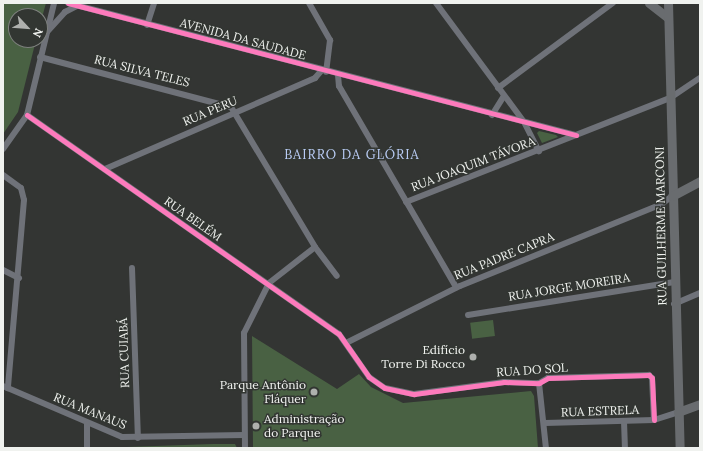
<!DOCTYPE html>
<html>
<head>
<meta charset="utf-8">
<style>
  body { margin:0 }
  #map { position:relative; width:703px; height:451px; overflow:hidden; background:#333533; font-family:Lora,serif }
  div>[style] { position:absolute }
  .green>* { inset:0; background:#496143; transform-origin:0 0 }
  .street>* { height:6px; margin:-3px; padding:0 3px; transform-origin:3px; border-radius:3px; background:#6f7279 }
  .secondary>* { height:9px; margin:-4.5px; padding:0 4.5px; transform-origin:4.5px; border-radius:4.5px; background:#696c6f }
  .cycleway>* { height:5px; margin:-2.5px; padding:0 2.5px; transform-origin:2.5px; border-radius:2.5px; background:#fd7abc }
  .dots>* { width:11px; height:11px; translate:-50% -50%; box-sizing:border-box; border:2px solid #323632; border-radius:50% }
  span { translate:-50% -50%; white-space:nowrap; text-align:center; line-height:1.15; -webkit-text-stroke:3px #323632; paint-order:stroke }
  .street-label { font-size:12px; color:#f0f2ef }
  .poi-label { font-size:12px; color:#f0f2ef }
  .right { translate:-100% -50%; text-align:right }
  .left { translate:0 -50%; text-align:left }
  .neighbourhood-label { font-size:13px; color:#b9cbf4; letter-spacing:1px }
  .frame { position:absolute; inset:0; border:4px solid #f0f2ef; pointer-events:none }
  .north { position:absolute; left:8px; top:8px; width:40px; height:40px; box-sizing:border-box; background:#323632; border:1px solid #7e817e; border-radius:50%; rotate:116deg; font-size:11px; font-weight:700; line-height:16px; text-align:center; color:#f0f2ef }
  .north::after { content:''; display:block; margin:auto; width:14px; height:18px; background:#aeb0ad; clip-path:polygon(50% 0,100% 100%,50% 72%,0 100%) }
</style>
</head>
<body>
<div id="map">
  <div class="green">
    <i style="clip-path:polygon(3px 3px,46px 3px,40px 25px,40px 16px,16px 16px,16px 40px,36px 40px,18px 112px,3px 134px)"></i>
    <i style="clip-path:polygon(539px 131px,556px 135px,558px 137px,542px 143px,537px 133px)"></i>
    <i style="left:493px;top:320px;width:16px;height:23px;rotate:83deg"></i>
    <i style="clip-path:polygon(252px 336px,337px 389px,359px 374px,371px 387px,403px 403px,531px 391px,534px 396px,538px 448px,253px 448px)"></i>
    <i style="clip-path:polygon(235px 444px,237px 448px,97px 448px,213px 444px)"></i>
  </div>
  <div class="street">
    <i style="left:68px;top:3px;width:525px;rotate:14.57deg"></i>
    <i style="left:309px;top:3px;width:43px;rotate:60.4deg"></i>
    <i style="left:330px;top:40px;width:32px;rotate:97deg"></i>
    <i style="left:436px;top:3px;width:148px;rotate:53.5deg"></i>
    <i style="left:524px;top:122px;width:33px;rotate:63deg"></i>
    <i style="left:147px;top:25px;width:23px;rotate:-72deg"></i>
    <i style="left:47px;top:32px;width:27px;rotate:-48deg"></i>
    <i style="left:65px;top:12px;width:13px;rotate:-27deg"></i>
    <i style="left:40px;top:57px;width:197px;rotate:14.7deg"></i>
    <i style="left:231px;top:107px;width:163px;rotate:59deg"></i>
    <i style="left:315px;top:247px;width:36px;rotate:53deg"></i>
    <i style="left:338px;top:75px;width:11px;rotate:85deg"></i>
    <i style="left:339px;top:86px;width:233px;rotate:59.8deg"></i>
    <i style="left:498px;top:88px;width:143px;rotate:-36.5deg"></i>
    <i style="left:27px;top:115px;width:381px;rotate:35.1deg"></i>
    <i style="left:339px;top:334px;width:52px;rotate:55.1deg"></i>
    <i style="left:369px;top:377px;width:19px;rotate:35deg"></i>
    <i style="left:385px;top:388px;width:30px;rotate:12deg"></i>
    <i style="left:414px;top:394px;width:91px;rotate:-7.6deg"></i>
    <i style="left:504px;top:382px;width:35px;rotate:2deg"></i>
    <i style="left:539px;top:383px;width:10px;rotate:-29deg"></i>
    <i style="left:548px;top:378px;width:101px;rotate:-1.7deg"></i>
    <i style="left:649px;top:375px;width:4px;rotate:45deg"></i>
    <i style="left:652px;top:378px;width:42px;rotate:87.3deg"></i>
    <i style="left:492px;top:115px;width:22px;rotate:-58deg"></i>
    <i style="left:3px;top:149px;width:42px;rotate:-54.8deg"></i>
    <i style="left:27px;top:115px;width:115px;rotate:-76.4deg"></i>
    <i style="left:105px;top:169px;width:229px;rotate:-23.4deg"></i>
    <i style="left:315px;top:78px;width:9px;rotate:-49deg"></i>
    <i style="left:3px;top:175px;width:22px;rotate:36deg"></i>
    <i style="left:21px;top:188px;width:12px;rotate:76deg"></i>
    <i style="left:24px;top:200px;width:189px;rotate:94.9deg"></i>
    <i style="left:406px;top:202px;width:284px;rotate:-21.5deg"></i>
    <i style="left:670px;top:98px;width:36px;rotate:-34deg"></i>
    <i style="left:132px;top:268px;width:170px;rotate:88deg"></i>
    <i style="left:3px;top:270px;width:18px;rotate:27deg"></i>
    <i style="left:674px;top:304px;width:28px;rotate:-23deg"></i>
    <i style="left:468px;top:315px;width:209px;rotate:-9.1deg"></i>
    <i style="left:346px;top:343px;width:127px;rotate:-26.6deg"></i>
    <i style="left:460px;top:286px;width:218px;rotate:-22.1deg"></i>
    <i style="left:662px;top:204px;width:13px;rotate:-39deg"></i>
    <i style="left:539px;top:383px;width:65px;rotate:83.9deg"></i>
    <i style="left:3px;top:386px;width:129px;rotate:23.2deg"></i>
    <i style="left:122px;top:437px;width:122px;rotate:-0.9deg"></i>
    <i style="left:624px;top:421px;width:27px;rotate:88deg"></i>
    <i style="left:545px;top:423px;width:109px;rotate:-1.6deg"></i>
    <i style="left:654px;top:420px;width:25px;rotate:-18deg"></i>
    <i style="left:87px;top:424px;width:24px;rotate:90deg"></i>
    <i style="left:245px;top:448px;width:115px;rotate:-90.5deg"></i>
    <i style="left:244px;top:333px;width:56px;rotate:-63.4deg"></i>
    <i style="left:269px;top:283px;width:58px;rotate:-38deg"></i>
  </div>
  <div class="secondary">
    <i style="left:649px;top:3px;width:24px;rotate:38deg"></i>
    <i style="left:668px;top:3px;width:445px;rotate:88.5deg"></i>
    <i style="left:672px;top:196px;width:32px;rotate:-28deg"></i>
    <i style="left:678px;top:412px;width:23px;rotate:-20deg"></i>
  </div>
  <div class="cycleway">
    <i style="left:68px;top:3px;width:525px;rotate:14.57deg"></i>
    <i style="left:27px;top:115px;width:381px;rotate:35.1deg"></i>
    <i style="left:339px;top:334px;width:52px;rotate:55.1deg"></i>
    <i style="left:369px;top:377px;width:19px;rotate:35deg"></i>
    <i style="left:385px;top:388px;width:30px;rotate:12deg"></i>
    <i style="left:414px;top:394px;width:91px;rotate:-7.6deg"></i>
    <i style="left:504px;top:382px;width:35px;rotate:2deg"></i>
    <i style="left:539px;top:383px;width:10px;rotate:-29deg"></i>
    <i style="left:548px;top:378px;width:101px;rotate:-1.7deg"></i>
    <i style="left:649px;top:375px;width:4px;rotate:45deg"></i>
    <i style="left:652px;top:378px;width:42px;rotate:87.3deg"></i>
  </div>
  <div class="dots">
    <i style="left:473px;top:357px;background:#aeb0ad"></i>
    <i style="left:314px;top:392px;background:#aeb0ad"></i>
    <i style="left:256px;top:426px;background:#aeb0ad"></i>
  </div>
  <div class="street-label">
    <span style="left:243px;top:39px;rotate:15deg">AVENIDA DA SAUDADE</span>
    <span style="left:142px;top:71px;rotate:14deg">RUA SILVA TELES</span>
    <span style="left:210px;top:111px;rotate:-23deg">RUA PERU</span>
    <span style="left:473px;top:164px;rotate:-21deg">RUA JOAQUIM TÁVORA</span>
    <span style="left:193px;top:219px;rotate:35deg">RUA BELÉM</span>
    <span style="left:661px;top:226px;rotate:-91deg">RUA GUILHERME MARCONI</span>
    <span style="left:504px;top:256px;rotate:-22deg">RUA PADRE CAPRA</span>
    <span style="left:569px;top:287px;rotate:-9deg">RUA JORGE MOREIRA</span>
    <span style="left:124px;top:353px;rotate:-92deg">RUA CUIABÁ</span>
    <span style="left:532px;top:370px;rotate:-4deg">RUA DO SOL</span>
    <span style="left:90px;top:411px;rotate:22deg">RUA MANAUS</span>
    <span style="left:600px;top:411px;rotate:-2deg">RUA ESTRELA</span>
  </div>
  <div class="poi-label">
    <span class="right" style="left:465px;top:357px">Edifício<br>Torre Di Rocco</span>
    <span class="right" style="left:306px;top:392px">Parque Antônio<br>Fláquer</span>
    <span class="left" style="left:264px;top:426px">Administração<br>do Parque</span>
  </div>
  <div class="neighbourhood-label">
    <span style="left:352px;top:155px">BAIRRO DA GLÓRIA</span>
  </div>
  <div class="frame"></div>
  <div class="north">N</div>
</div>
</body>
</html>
